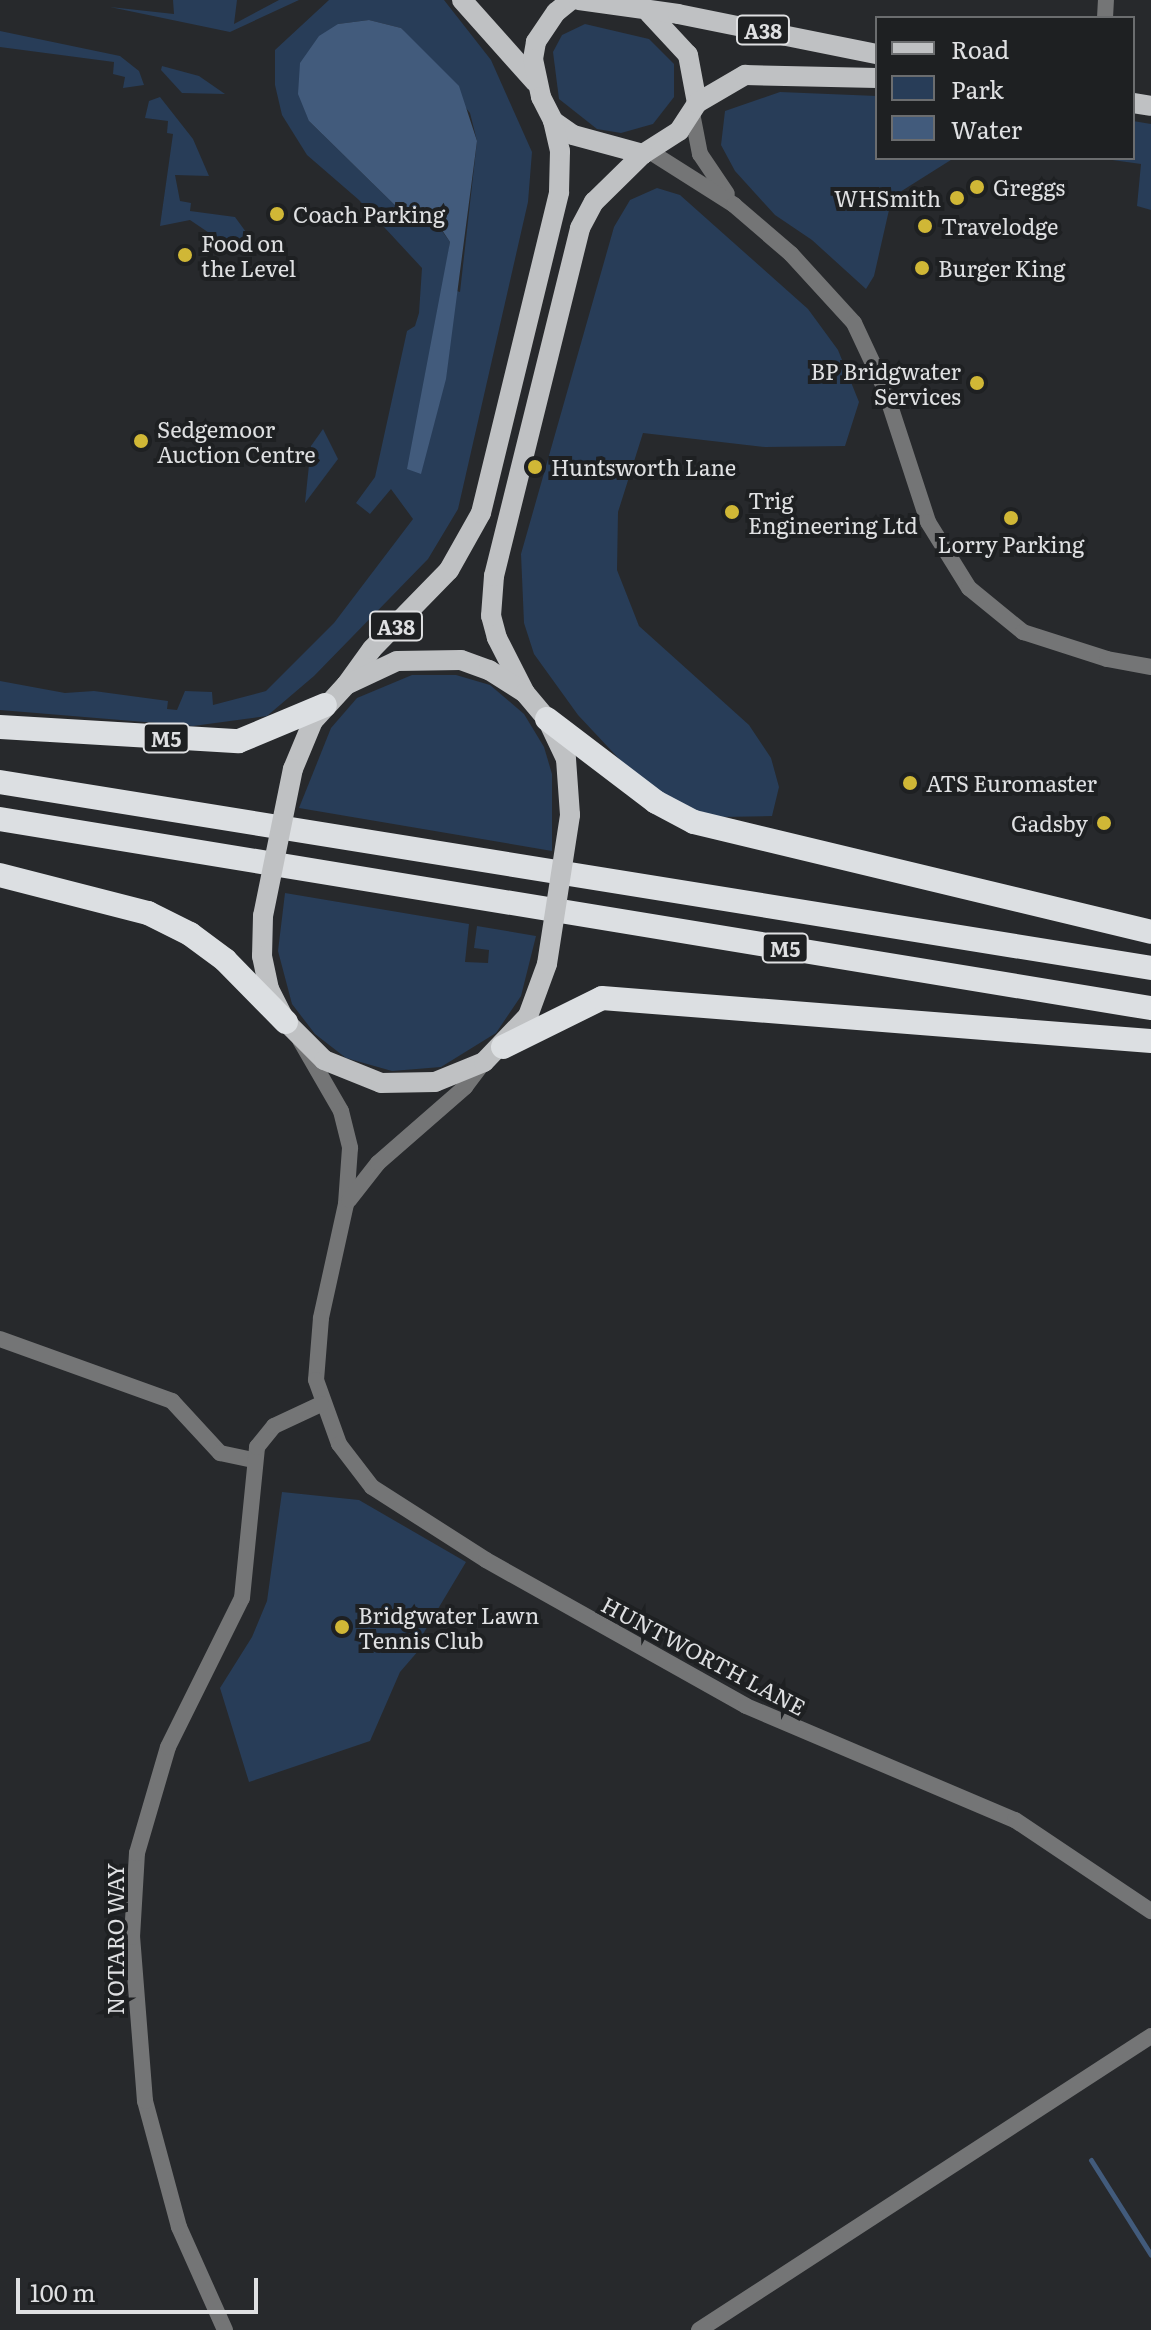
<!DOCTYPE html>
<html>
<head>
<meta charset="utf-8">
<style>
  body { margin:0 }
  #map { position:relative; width:1151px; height:2330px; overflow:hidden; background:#27292c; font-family:Literata,serif }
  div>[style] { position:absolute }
  .green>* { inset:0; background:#283d58 }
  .water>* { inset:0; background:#425b7c }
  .stream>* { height:5px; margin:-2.5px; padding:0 2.5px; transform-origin:2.5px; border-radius:2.5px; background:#425b7c }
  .street>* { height:16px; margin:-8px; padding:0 8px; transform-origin:8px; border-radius:8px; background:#747576 }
  .primary>* { height:20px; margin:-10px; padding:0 10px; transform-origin:10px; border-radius:10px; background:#bfc1c3 }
  .highway>* { height:24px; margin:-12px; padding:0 12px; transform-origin:12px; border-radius:12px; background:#dcdfe2 }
  .primary-bridge>* { height:20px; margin:-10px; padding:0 10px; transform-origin:10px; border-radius:10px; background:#bfc1c3 }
  .dots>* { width:22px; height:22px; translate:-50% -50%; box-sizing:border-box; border:4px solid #1e2022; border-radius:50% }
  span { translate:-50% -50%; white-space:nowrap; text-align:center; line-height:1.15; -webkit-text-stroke:8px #1e2022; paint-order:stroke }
  .shield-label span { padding:2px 6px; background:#1e2022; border:2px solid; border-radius:6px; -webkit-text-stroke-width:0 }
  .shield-label { font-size:20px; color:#dfe0e2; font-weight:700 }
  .poi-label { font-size:22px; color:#dfe0e2 }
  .left { translate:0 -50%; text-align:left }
  .right { translate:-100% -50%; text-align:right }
  .street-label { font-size:22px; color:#dfe0e2 }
  .legend { position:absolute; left:875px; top:16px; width:260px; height:144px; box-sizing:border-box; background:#1e2022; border:2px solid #6b6d6f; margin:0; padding:10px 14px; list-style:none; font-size:24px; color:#dfe0e2 }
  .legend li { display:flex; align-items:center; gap:16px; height:40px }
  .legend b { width:40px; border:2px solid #6b6d6f }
  .scale { position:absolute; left:16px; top:2278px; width:242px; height:36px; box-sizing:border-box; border:4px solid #dfe0e2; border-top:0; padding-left:10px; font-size:24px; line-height:28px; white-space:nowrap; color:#dfe0e2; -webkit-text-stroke:6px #1e2022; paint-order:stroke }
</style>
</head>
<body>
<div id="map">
  <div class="green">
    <i style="clip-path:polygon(173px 0,237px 0,234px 24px,279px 0,299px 0,230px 32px,110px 7px,174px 14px)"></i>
    <i style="clip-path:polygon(evenodd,329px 0,444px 0,491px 60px,532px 152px,528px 202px,458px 509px,428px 559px,314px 676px,267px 716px,193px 726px,0 710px,0 681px,65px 693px,94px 691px,168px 701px,167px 709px,177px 710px,185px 691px,212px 692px,213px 705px,266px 691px,334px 623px,413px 519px,391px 489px,370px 514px,356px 503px,375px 477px,407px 331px,415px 326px,419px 313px,422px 268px,359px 200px,307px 155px,282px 115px,275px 85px,275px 50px,329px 0,369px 20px,401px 28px,470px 113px,477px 141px,460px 292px,444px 287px,450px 242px,442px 231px,409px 219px,309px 121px,338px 24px,369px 20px)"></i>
    <i style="clip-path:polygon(585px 24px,649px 39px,674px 64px,674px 97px,653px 124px,621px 133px,597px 129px,559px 99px,553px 52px,562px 35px)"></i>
    <i style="clip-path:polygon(0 31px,120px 56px,139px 71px,144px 85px,123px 88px,125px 77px,113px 74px,114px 62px,0 47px)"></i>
    <i style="clip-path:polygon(162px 66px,199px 76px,225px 94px,182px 93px,161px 70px)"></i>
    <i style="clip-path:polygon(780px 92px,877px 96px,877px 158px,954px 158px,900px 192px,889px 210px,874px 276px,866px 289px,812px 240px,775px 215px,735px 171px,721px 145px,725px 111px)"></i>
    <i style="clip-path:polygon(160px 97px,193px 139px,209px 176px,175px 175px,180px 201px,191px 203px,190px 211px,235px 217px,257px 247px,224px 243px,190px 220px,160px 226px,173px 134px,167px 133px,168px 121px,145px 118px,149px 101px)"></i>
    <i style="clip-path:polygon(1133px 121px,1151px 124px,1151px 210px,1137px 206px,1141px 164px,1098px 158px,1133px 158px)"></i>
    <i style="clip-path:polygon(657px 188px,680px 195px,808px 309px,838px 350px,859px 402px,845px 446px,765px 447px,643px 433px,618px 512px,617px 570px,639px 626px,749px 725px,771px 758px,779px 787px,772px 816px,719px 817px,668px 803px,637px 778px,578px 715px,534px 654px,524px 623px,521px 554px,614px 227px,630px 200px)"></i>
    <i style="clip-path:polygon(323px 429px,338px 459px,305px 503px,311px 446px)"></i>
    <i style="clip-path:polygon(412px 675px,456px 675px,490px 685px,524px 714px,544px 747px,552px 774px,552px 851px,299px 808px,331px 728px,357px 698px)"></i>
    <i style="clip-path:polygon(285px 893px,469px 924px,465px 962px,488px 963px,489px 950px,474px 948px,477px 926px,536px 936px,521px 996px,496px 1033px,441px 1067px,392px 1071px,346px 1058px,315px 1034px,292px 1004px,278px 951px)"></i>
    <i style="clip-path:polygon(282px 1492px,359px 1500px,466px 1562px,420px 1639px,419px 1650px,400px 1672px,370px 1741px,249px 1782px,220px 1688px,252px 1637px,267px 1601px)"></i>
  </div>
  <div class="water">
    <i style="clip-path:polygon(369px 20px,401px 28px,459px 86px,477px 141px,446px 379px,421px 474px,407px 469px,450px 242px,442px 230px,409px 219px,309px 121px,298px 94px,300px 63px,319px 36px,338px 24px)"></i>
  </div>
  <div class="stream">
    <i style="left:1091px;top:2160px;width:112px;rotate:57.7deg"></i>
  </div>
  <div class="street">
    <i style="left:1105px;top:18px;width:18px;rotate:-87deg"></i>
    <i style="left:692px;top:113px;width:42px;rotate:79deg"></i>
    <i style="left:700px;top:154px;width:48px;rotate:56deg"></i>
    <i style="left:649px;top:151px;width:101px;rotate:32.4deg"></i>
    <i style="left:734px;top:205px;width:75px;rotate:40.7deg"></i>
    <i style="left:791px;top:254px;width:93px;rotate:47.6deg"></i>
    <i style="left:854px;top:323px;width:71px;rotate:64.9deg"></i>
    <i style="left:884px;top:387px;width:142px;rotate:71.9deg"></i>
    <i style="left:928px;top:522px;width:78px;rotate:58.2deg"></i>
    <i style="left:969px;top:588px;width:70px;rotate:39.2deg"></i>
    <i style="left:1023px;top:632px;width:88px;rotate:17.8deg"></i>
    <i style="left:1107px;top:659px;width:45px;rotate:10.3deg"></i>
    <i style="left:300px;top:1040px;width:82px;rotate:60deg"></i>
    <i style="left:341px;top:1111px;width:38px;rotate:76deg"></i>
    <i style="left:350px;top:1148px;width:56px;rotate:94.1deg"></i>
    <i style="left:346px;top:1204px;width:117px;rotate:102.4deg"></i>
    <i style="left:321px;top:1318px;width:62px;rotate:94.6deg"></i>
    <i style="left:316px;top:1380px;width:68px;rotate:70.2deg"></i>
    <i style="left:339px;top:1444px;width:54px;rotate:52.5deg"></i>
    <i style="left:372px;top:1487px;width:135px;rotate:32.6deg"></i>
    <i style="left:486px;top:1560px;width:298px;rotate:29.3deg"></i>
    <i style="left:746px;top:1706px;width:292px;rotate:23deg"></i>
    <i style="left:1015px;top:1820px;width:164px;rotate:33.8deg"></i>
    <i style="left:349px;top:1200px;width:47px;rotate:-51.9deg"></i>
    <i style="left:378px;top:1163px;width:116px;rotate:-41.1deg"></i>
    <i style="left:465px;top:1087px;width:30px;rotate:-53deg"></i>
    <i style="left:0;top:1339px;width:183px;rotate:19.8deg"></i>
    <i style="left:172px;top:1401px;width:71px;rotate:47.3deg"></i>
    <i style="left:220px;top:1453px;width:35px;rotate:12deg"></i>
    <i style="left:225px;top:2330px;width:113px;rotate:-114.1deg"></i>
    <i style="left:179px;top:2227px;width:131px;rotate:-105.1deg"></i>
    <i style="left:145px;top:2101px;width:165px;rotate:-94.5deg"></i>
    <i style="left:132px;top:1937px;width:84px;rotate:-86.6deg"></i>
    <i style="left:137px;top:1853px;width:110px;rotate:-73.7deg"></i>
    <i style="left:168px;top:1747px;width:166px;rotate:-63.6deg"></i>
    <i style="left:242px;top:1598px;width:152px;rotate:-84.3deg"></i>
    <i style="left:257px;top:1447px;width:27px;rotate:-51deg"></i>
    <i style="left:274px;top:1426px;width:52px;rotate:-25.1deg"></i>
    <i style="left:699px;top:2330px;width:539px;rotate:-33.04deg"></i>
  </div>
  <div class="primary">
    <i style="left:462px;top:0;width:110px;rotate:48.3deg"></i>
    <i style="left:571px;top:0;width:19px;rotate:141deg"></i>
    <i style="left:556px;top:12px;width:36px;rotate:124deg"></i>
    <i style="left:536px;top:42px;width:17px;rotate:100deg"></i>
    <i style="left:533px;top:59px;width:39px;rotate:78deg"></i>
    <i style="left:541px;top:97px;width:27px;rotate:63deg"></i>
    <i style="left:553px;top:121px;width:24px;rotate:35deg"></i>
    <i style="left:573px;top:135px;width:73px;rotate:15.2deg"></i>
    <i style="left:643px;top:154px;width:43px;rotate:-32.6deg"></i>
    <i style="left:679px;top:131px;width:33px;rotate:-57deg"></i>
    <i style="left:697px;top:103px;width:49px;rotate:-100.6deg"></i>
    <i style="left:688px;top:55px;width:57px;rotate:-132.9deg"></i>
    <i style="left:579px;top:0;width:100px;rotate:8deg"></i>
    <i style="left:678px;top:14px;width:203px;rotate:11.4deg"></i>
    <i style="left:697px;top:103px;width:56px;rotate:-30.3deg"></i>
    <i style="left:745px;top:75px;width:132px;rotate:1.3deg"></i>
    <i style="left:1133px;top:103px;width:18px;rotate:9deg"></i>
    <i style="left:346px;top:685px;width:44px;rotate:-54.2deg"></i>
    <i style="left:372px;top:649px;width:110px;rotate:-45.7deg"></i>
    <i style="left:449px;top:570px;width:65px;rotate:-60.7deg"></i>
    <i style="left:481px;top:513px;width:330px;rotate:-76.3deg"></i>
    <i style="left:559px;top:192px;width:41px;rotate:-88.6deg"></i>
    <i style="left:560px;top:151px;width:31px;rotate:-103deg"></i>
    <i style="left:525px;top:693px;width:62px;rotate:-117deg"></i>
    <i style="left:497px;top:638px;width:23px;rotate:-105deg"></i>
    <i style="left:491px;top:616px;width:40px;rotate:-85.7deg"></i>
    <i style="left:494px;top:576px;width:358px;rotate:-76.1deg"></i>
    <i style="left:580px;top:228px;width:30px;rotate:-62deg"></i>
    <i style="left:594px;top:202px;width:69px;rotate:-44.4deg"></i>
    <i style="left:293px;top:769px;width:52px;rotate:-67.4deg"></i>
    <i style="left:313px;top:721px;width:49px;rotate:-47.5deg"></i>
    <i style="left:346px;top:685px;width:56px;rotate:-25.2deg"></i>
    <i style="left:397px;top:661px;width:64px;rotate:-0.9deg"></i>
    <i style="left:461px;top:660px;width:30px;rotate:20deg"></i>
    <i style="left:489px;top:670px;width:43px;rotate:32.6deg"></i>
    <i style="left:525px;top:693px;width:34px;rotate:50deg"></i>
    <i style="left:547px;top:719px;width:44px;rotate:64.6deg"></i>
    <i style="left:566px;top:759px;width:56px;rotate:85.9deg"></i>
    <i style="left:263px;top:916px;width:40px;rotate:91.4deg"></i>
    <i style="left:262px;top:956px;width:34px;rotate:78deg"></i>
    <i style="left:269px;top:989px;width:37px;rotate:63deg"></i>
    <i style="left:286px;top:1022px;width:54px;rotate:45deg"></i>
    <i style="left:324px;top:1060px;width:61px;rotate:22deg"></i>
    <i style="left:381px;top:1083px;width:54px;rotate:-1.1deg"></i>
    <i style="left:435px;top:1082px;width:53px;rotate:-22.2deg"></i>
    <i style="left:484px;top:1062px;width:64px;rotate:-46.3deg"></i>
    <i style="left:528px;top:1016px;width:55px;rotate:-69.9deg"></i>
  </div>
  <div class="highway">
    <i style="left:547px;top:719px;width:137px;rotate:37.3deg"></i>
    <i style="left:656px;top:802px;width:43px;rotate:27.8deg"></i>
    <i style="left:694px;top:822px;width:470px;rotate:13.5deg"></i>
    <i style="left:0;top:727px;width:239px;rotate:3.4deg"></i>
    <i style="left:239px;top:741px;width:93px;rotate:-22.7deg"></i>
    <i style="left:0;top:782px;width:1166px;rotate:9.18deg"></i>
    <i style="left:0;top:819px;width:1166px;rotate:9.33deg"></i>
    <i style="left:0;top:875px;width:153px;rotate:14.4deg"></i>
    <i style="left:148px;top:913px;width:47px;rotate:26.6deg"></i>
    <i style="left:190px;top:934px;width:44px;rotate:36.6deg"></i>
    <i style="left:225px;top:960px;width:87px;rotate:45.5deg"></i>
    <i style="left:503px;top:1047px;width:110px;rotate:-26.3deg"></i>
    <i style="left:602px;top:998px;width:551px;rotate:4.48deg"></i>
  </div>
  <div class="primary-bridge">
    <i style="left:263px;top:916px;width:150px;rotate:-78.5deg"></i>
    <i style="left:547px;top:964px;width:151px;rotate:-81.2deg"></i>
  </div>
  <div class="dots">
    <i style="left:977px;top:187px;background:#d0b736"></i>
    <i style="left:957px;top:198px;background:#d0b736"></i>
    <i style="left:277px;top:214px;background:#d0b736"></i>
    <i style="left:925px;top:226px;background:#d0b736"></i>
    <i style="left:185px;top:255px;background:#d0b736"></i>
    <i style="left:922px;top:268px;background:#d0b736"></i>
    <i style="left:977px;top:383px;background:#d0b736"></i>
    <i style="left:141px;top:441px;background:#d0b736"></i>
    <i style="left:535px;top:467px;background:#d0b736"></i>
    <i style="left:732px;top:512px;background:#d0b736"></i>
    <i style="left:1011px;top:518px;background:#d0b736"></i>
    <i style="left:910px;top:783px;background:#d0b736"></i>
    <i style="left:1104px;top:823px;background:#d0b736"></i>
    <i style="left:342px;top:1627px;background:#d0b736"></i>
  </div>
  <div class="shield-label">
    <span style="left:763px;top:30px">A38</span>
    <span style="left:396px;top:626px">A38</span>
    <span style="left:166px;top:738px">M5</span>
    <span style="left:785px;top:948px">M5</span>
  </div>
  <div class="poi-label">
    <span class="left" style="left:993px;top:187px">Greggs</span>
    <span class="right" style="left:941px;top:198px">WHSmith</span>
    <span class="left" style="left:293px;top:214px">Coach Parking</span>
    <span class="left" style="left:941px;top:226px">Travelodge</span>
    <span class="left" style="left:201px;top:255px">Food on<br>the Level</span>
    <span class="left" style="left:938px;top:268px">Burger King</span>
    <span class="right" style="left:961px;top:383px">BP Bridgwater<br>Services</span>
    <span class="left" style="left:157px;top:441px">Sedgemoor<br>Auction Centre</span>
    <span class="left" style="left:551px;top:467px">Huntsworth Lane</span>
    <span class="left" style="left:748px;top:512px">Trig<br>Engineering Ltd</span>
    <span style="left:1011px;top:544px">Lorry Parking</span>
    <span class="left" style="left:926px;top:783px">ATS Euromaster</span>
    <span class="right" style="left:1088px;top:823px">Gadsby</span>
    <span class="left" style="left:358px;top:1627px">Bridgwater Lawn<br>Tennis Club</span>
  </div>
  <div class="street-label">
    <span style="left:704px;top:1655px;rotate:28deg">HUNTWORTH LANE</span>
    <span style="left:115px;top:1939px;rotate:-90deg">NOTARO WAY</span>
  </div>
  <ul class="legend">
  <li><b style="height:10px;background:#bfc1c3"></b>Road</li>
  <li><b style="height:22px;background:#283d58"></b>Park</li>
  <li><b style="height:22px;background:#425b7c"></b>Water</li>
  </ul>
  <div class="scale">100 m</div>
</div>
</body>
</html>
